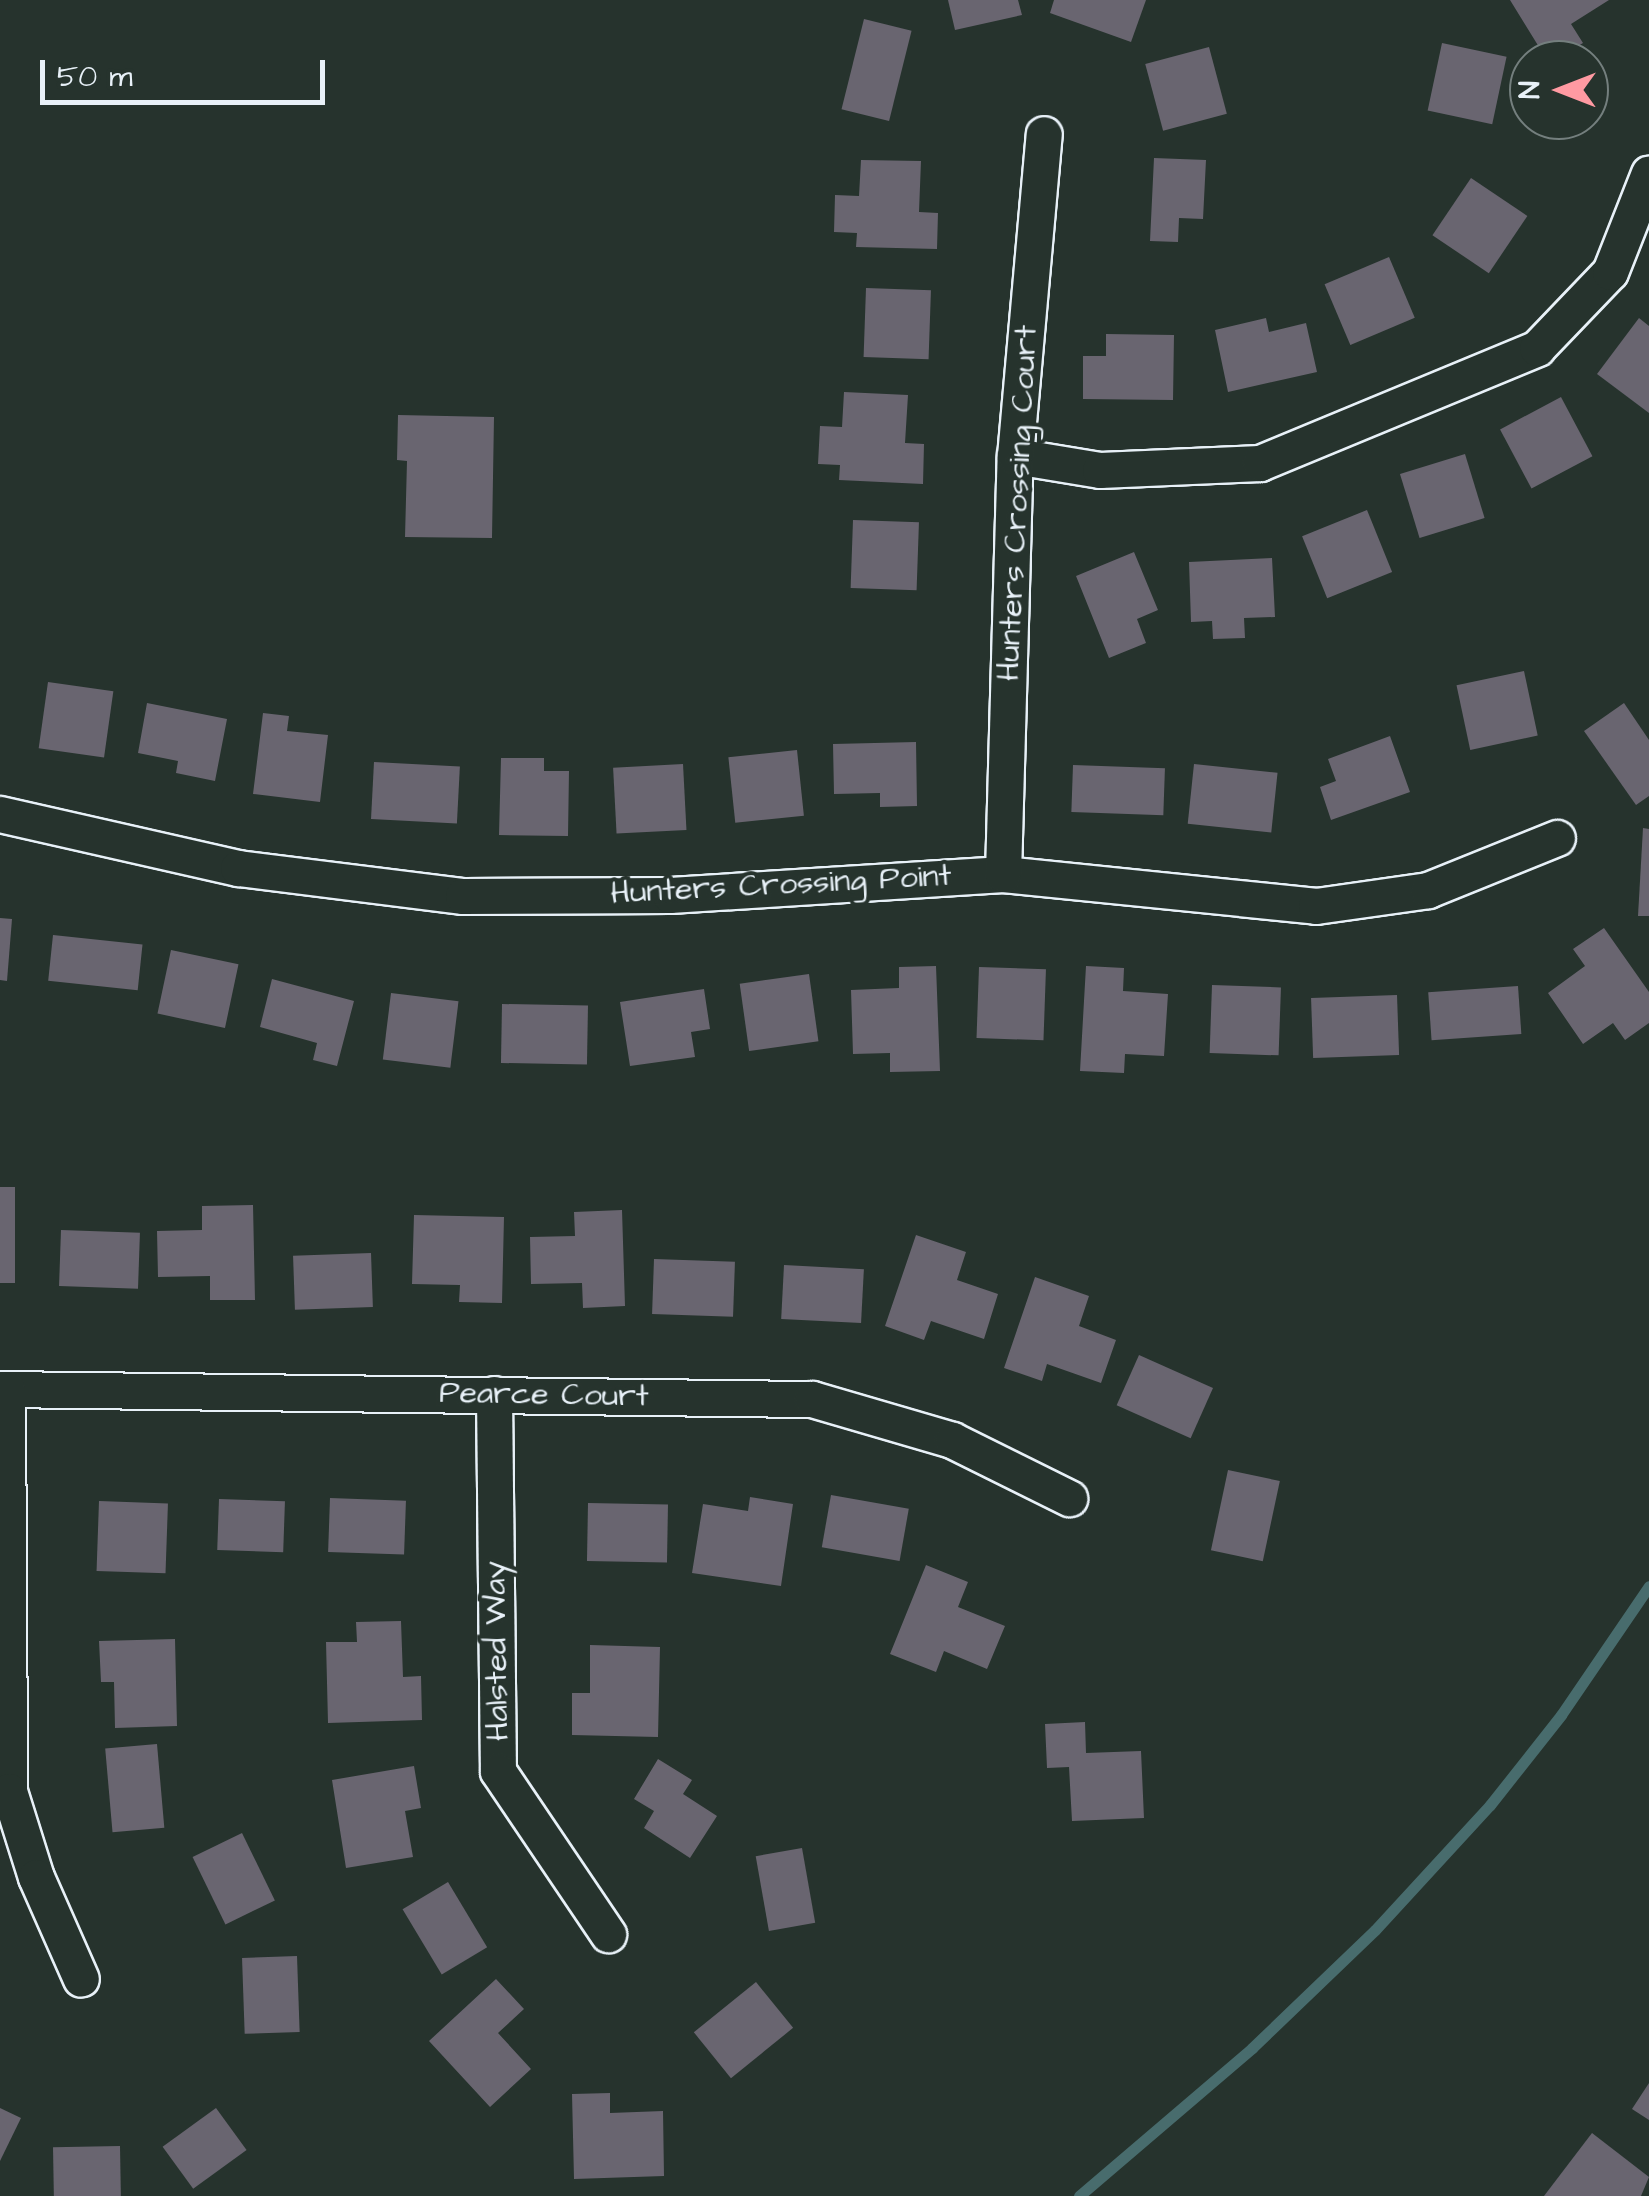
<!DOCTYPE html>
<html>
<head>
<meta charset="utf-8">
<style>
  body { margin:0 }
  #map { position:relative; width:1649px; height:2196px; overflow:hidden; background:#26332d; font-family:"Architects Daughter",sans-serif }
  div>[style] { position:absolute }
  .stream>* { height:11px; margin:-5.5px; padding:0 5.5px; transform-origin:5.5px; border-radius:5.5px; background:#486c6d }
  .building>* { inset:0; background:#696570; transform-origin:0 0 }
  .roads { filter:drop-shadow(2px 0 #e8f1f8) drop-shadow(-2px 0 #e8f1f8) drop-shadow(0 2px #e8f1f8) drop-shadow(0 -2px #e8f1f8) }
  .street>* { height:35px; margin:-17.5px; padding:0 17.5px; transform-origin:17.5px; border-radius:17.5px; background:#26332d }
  span { translate:-50% -50%; white-space:nowrap; text-align:center; line-height:1.15; -webkit-text-stroke:8px #26332d; paint-order:stroke }
  .street-label { font-size:32px; color:#e8f1f8 }
  .north { position:absolute; left:1509px; top:40px; width:100px; height:100px; box-sizing:border-box; background:#26332d; border:2px solid #747f7e; border-radius:50%; rotate:270deg; font-size:28px; font-weight:700; line-height:40px; text-align:center; color:#e8f1f8 }
  .north::after { content:''; display:block; margin:auto; width:35px; height:45px; background:#ff9aa2; clip-path:polygon(50% 0,100% 100%,50% 72%,0 100%) }
  .scale { position:absolute; left:40px; top:60px; width:285px; height:45px; box-sizing:border-box; border:5px solid #e8f1f8; border-top:0; padding-left:12px; font-size:30px; line-height:35px; white-space:nowrap; color:#e8f1f8; -webkit-text-stroke:8px #26332d; paint-order:stroke }
</style>
</head>
<body>
<div id="map">
  <div class="stream">
    <i style="left:1079px;top:2196px;width:228px;rotate:-40.5deg"></i>
    <i style="left:1252px;top:2048px;width:170px;rotate:-43.8deg"></i>
    <i style="left:1375px;top:1930px;width:170px;rotate:-47.4deg"></i>
    <i style="left:1490px;top:1805px;width:115px;rotate:-51.7deg"></i>
    <i style="left:1561px;top:1715px;width:156px;rotate:-55.7deg"></i>
  </div>
  <div class="building">
    <i style="clip-path:polygon(948px 0,1018px 0,1022px 15px,955px 30px)"></i>
    <i style="clip-path:polygon(1054px 0,1146px 0,1131px 42px,1050px 13px)"></i>
    <i style="clip-path:polygon(1510px 0,1609px 0,1571px 24px,1583px 43px,1555px 60px,1547px 60px)"></i>
    <i style="left:864px;top:19px;width:49px;height:93px;rotate:14deg"></i>
    <i style="left:1442px;top:43px;width:66px;height:69px;rotate:12deg"></i>
    <i style="left:1209px;top:47px;width:69px;height:66px;rotate:75deg"></i>
    <i style="clip-path:polygon(1154px 158px,1206px 160px,1203px 219px,1179px 218px,1178px 242px,1150px 241px)"></i>
    <i style="clip-path:polygon(861px 160px,921px 161px,919px 212px,938px 213px,937px 249px,856px 247px,857px 233px,834px 232px,835px 195px,859px 196px)"></i>
    <i style="left:1471px;top:178px;width:68px;height:69px;rotate:34deg"></i>
    <i style="left:1389px;top:257px;width:66px;height:70px;rotate:67deg"></i>
    <i style="left:866px;top:288px;width:65px;height:69px;rotate:2deg"></i>
    <i style="clip-path:polygon(1266px 318px,1269px 332px,1306px 323px,1317px 372px,1228px 392px,1215px 330px)"></i>
    <i style="clip-path:polygon(1639px 318px,1649px 326px,1649px 413px,1597px 374px)"></i>
    <i style="clip-path:polygon(1106px 334px,1174px 335px,1173px 400px,1083px 399px,1083px 356px,1106px 356px)"></i>
    <i style="clip-path:polygon(844px 392px,908px 395px,905px 443px,924px 444px,923px 484px,839px 480px,840px 465px,818px 464px,820px 426px,842px 427px)"></i>
    <i style="left:1561px;top:397px;width:67px;height:69px;rotate:62deg"></i>
    <i style="clip-path:polygon(398px 415px,494px 417px,492px 538px,405px 537px,407px 461px,397px 460px)"></i>
    <i style="left:1465px;top:454px;width:67px;height:68px;rotate:73deg"></i>
    <i style="left:1367px;top:510px;width:67px;height:70px;rotate:68deg"></i>
    <i style="left:853px;top:520px;width:66px;height:68px;rotate:2deg"></i>
    <i style="clip-path:polygon(1134px 552px,1158px 610px,1137px 619px,1146px 643px,1109px 658px,1076px 576px)"></i>
    <i style="clip-path:polygon(1272px 558px,1275px 617px,1244px 618px,1245px 638px,1213px 639px,1212px 621px,1191px 622px,1189px 562px)"></i>
    <i style="left:1524px;top:671px;width:66px;height:69px;rotate:78deg"></i>
    <i style="left:48px;top:682px;width:66px;height:67px;rotate:8deg"></i>
    <i style="clip-path:polygon(147px 703px,227px 719px,215px 781px,176px 773px,178px 761px,138px 753px)"></i>
    <i style="clip-path:polygon(1624px 703px,1649px 740px,1649px 796px,1636px 805px,1584px 731px)"></i>
    <i style="clip-path:polygon(263px 713px,289px 716px,287px 731px,328px 735px,320px 802px,253px 794px)"></i>
    <i style="clip-path:polygon(1390px 736px,1410px 792px,1331px 820px,1320px 787px,1336px 781px,1328px 759px)"></i>
    <i style="clip-path:polygon(916px 742px,917px 806px,880px 807px,880px 793px,834px 794px,833px 744px)"></i>
    <i style="left:797px;top:750px;width:66px;height:69px;rotate:84deg"></i>
    <i style="clip-path:polygon(501px 758px,544px 758px,544px 771px,569px 771px,568px 836px,499px 835px)"></i>
    <i style="left:374px;top:762px;width:86px;height:57px;rotate:3deg"></i>
    <i style="left:683px;top:764px;width:66px;height:70px;rotate:87deg"></i>
    <i style="left:1194px;top:764px;width:84px;height:60px;rotate:6deg"></i>
    <i style="left:1073px;top:765px;width:92px;height:47px;rotate:2deg"></i>
    <i style="clip-path:polygon(1643px 828px,1649px 829px,1649px 916px,1638px 916px)"></i>
    <i style="clip-path:polygon(0 918px,12px 919px,7px 981px,0 980px)"></i>
    <i style="clip-path:polygon(1604px 928px,1649px 992px,1649px 1023px,1625px 1040px,1613px 1023px,1583px 1044px,1548px 993px,1585px 966px,1573px 949px)"></i>
    <i style="left:53px;top:935px;width:90px;height:46px;rotate:6deg"></i>
    <i style="left:171px;top:950px;width:69px;height:65px;rotate:12deg"></i>
    <i style="clip-path:polygon(936px 966px,940px 1071px,890px 1072px,890px 1053px,853px 1054px,851px 990px,899px 988px,899px 967px)"></i>
    <i style="clip-path:polygon(1086px 966px,1124px 968px,1123px 991px,1168px 994px,1164px 1056px,1125px 1054px,1124px 1073px,1080px 1071px)"></i>
    <i style="left:979px;top:967px;width:67px;height:71px;rotate:2deg"></i>
    <i style="left:809px;top:974px;width:68px;height:70px;rotate:82deg"></i>
    <i style="clip-path:polygon(272px 979px,354px 1001px,337px 1066px,313px 1060px,317px 1043px,260px 1027px)"></i>
    <i style="left:1212px;top:985px;width:69px;height:68px;rotate:2deg"></i>
    <i style="left:1518px;top:986px;width:48px;height:90px;rotate:86deg"></i>
    <i style="clip-path:polygon(704px 989px,710px 1029px,691px 1032px,695px 1057px,630px 1066px,620px 1002px)"></i>
    <i style="left:391px;top:993px;width:68px;height:67px;rotate:7deg"></i>
    <i style="left:1397px;top:995px;width:60px;height:86px;rotate:88deg"></i>
    <i style="left:502px;top:1004px;width:86px;height:59px;rotate:1deg"></i>
    <i style="left:0;top:1187px;width:15px;height:96px"></i>
    <i style="clip-path:polygon(253px 1205px,255px 1300px,210px 1300px,210px 1276px,158px 1277px,157px 1231px,202px 1230px,202px 1206px)"></i>
    <i style="clip-path:polygon(622px 1210px,625px 1306px,583px 1308px,582px 1283px,531px 1284px,530px 1237px,575px 1236px,574px 1212px)"></i>
    <i style="clip-path:polygon(414px 1215px,504px 1217px,502px 1303px,459px 1302px,460px 1285px,412px 1284px)"></i>
    <i style="left:61px;top:1230px;width:79px;height:56px;rotate:2deg"></i>
    <i style="clip-path:polygon(916px 1235px,966px 1252px,957px 1280px,998px 1294px,984px 1339px,931px 1321px,924px 1340px,885px 1326px)"></i>
    <i style="left:371px;top:1253px;width:54px;height:78px;rotate:88deg"></i>
    <i style="left:654px;top:1259px;width:81px;height:55px;rotate:2deg"></i>
    <i style="left:784px;top:1265px;width:80px;height:54px;rotate:3deg"></i>
    <i style="clip-path:polygon(1035px 1277px,1089px 1296px,1079px 1326px,1116px 1340px,1101px 1383px,1047px 1364px,1042px 1381px,1004px 1368px)"></i>
    <i style="left:1139px;top:1355px;width:81px;height:55px;rotate:24deg"></i>
    <i style="left:1228px;top:1470px;width:53px;height:82px;rotate:12deg"></i>
    <i style="left:831px;top:1495px;width:79px;height:53px;rotate:10deg"></i>
    <i style="clip-path:polygon(750px 1497px,793px 1504px,781px 1586px,692px 1573px,703px 1504px,748px 1511px)"></i>
    <i style="left:330px;top:1498px;width:76px;height:54px;rotate:2deg"></i>
    <i style="left:219px;top:1499px;width:66px;height:51px;rotate:2deg"></i>
    <i style="left:99px;top:1501px;width:69px;height:70px;rotate:2deg"></i>
    <i style="left:588px;top:1503px;width:80px;height:58px;rotate:1deg"></i>
    <i style="clip-path:polygon(926px 1565px,968px 1582px,958px 1607px,1005px 1626px,987px 1669px,944px 1651px,936px 1672px,890px 1654px)"></i>
    <i style="clip-path:polygon(401px 1621px,403px 1677px,421px 1676px,422px 1720px,328px 1723px,326px 1642px,357px 1642px,356px 1622px)"></i>
    <i style="clip-path:polygon(175px 1639px,177px 1726px,115px 1728px,114px 1682px,101px 1682px,99px 1641px)"></i>
    <i style="clip-path:polygon(590px 1645px,660px 1647px,658px 1737px,572px 1735px,572px 1693px,590px 1693px)"></i>
    <i style="clip-path:polygon(1085px 1722px,1086px 1753px,1141px 1751px,1144px 1818px,1072px 1821px,1069px 1767px,1047px 1768px,1045px 1724px)"></i>
    <i style="left:157px;top:1744px;width:84px;height:52px;rotate:85deg"></i>
    <i style="clip-path:polygon(658px 1759px,692px 1780px,683px 1794px,717px 1816px,690px 1858px,644px 1828px,654px 1811px,634px 1799px)"></i>
    <i style="clip-path:polygon(414px 1766px,421px 1808px,405px 1811px,413px 1857px,346px 1868px,332px 1780px)"></i>
    <i style="left:242px;top:1833px;width:75px;height:55px;rotate:64deg"></i>
    <i style="left:802px;top:1848px;width:76px;height:47px;rotate:80deg"></i>
    <i style="left:448px;top:1882px;width:76px;height:53px;rotate:59deg"></i>
    <i style="left:297px;top:1956px;width:76px;height:55px;rotate:88deg"></i>
    <i style="clip-path:polygon(496px 1979px,524px 2009px,498px 2033px,531px 2069px,490px 2107px,429px 2041px)"></i>
    <i style="left:756px;top:1982px;width:59px;height:80px;rotate:51deg"></i>
    <i style="clip-path:polygon(1649px 2083px,1649px 2120px,1632px 2109px)"></i>
    <i style="clip-path:polygon(610px 2093px,610px 2113px,663px 2111px,664px 2176px,574px 2179px,572px 2094px)"></i>
    <i style="clip-path:polygon(0 2108px,21px 2118px,0 2161px)"></i>
    <i style="left:216px;top:2108px;width:52px;height:66px;rotate:54deg"></i>
    <i style="clip-path:polygon(1592px 2133px,1649px 2177px,1641px 2196px,1544px 2196px)"></i>
    <i style="left:120px;top:2146px;width:50px;height:67px;rotate:89deg"></i>
  </div>
  <div class="roads">
    <div class="street">
      <i style="left:1015px;top:456px;width:86px;rotate:9.4deg"></i>
      <i style="left:1100px;top:470px;width:160px;rotate:-2.5deg"></i>
      <i style="left:1260px;top:463px;width:300px;rotate:-22.5deg"></i>
      <i style="left:1537px;top:348px;width:105px;rotate:-46.2deg"></i>
      <i style="left:1610px;top:272px;width:106px;rotate:-68.5deg"></i>
      <i style="left:0;top:814px;width:244px;rotate:12.8deg"></i>
      <i style="left:238px;top:868px;width:227px;rotate:7.1deg"></i>
      <i style="left:463px;top:896px;width:207px;rotate:-0.3deg"></i>
      <i style="left:670px;top:895px;width:334px;rotate:-3.6deg"></i>
      <i style="left:1003px;top:874px;width:315px;rotate:5.8deg"></i>
      <i style="left:1316px;top:906px;width:113px;rotate:-8.1deg"></i>
      <i style="left:1428px;top:890px;width:139px;rotate:-22deg"></i>
      <i style="left:1003px;top:874px;width:418px;rotate:-88.4deg"></i>
      <i style="left:1015px;top:456px;width:323px;rotate:-84.9deg"></i>
      <i style="left:0;top:1389px;width:812px;rotate:0.71deg"></i>
      <i style="left:812px;top:1399px;width:146px;rotate:16.3deg"></i>
      <i style="left:952px;top:1440px;width:131px;rotate:26.4deg"></i>
      <i style="left:7px;top:1389px;width:402px;rotate:89.7deg"></i>
      <i style="left:9px;top:1791px;width:90px;rotate:72.6deg"></i>
      <i style="left:36px;top:1877px;width:111px;rotate:66.2deg"></i>
      <i style="left:494px;top:1394px;width:377px;rotate:89.4deg"></i>
      <i style="left:498px;top:1771px;width:197px;rotate:56deg"></i>
    </div>
  </div>
  <div class="street-label">
    <span style="left:1018px;top:503px;rotate:-87deg">Hunters Crossing Court</span>
    <span style="left:781px;top:885px;rotate:-3deg">Hunters Crossing Point</span>
    <span style="left:544px;top:1395px;rotate:1deg">Pearce Court</span>
    <span style="left:497px;top:1651px;rotate:-91deg">Halsted Way</span>
  </div>
  <div class="north">N</div>
  <div class="scale">50 m</div>
</div>
</body>
</html>
